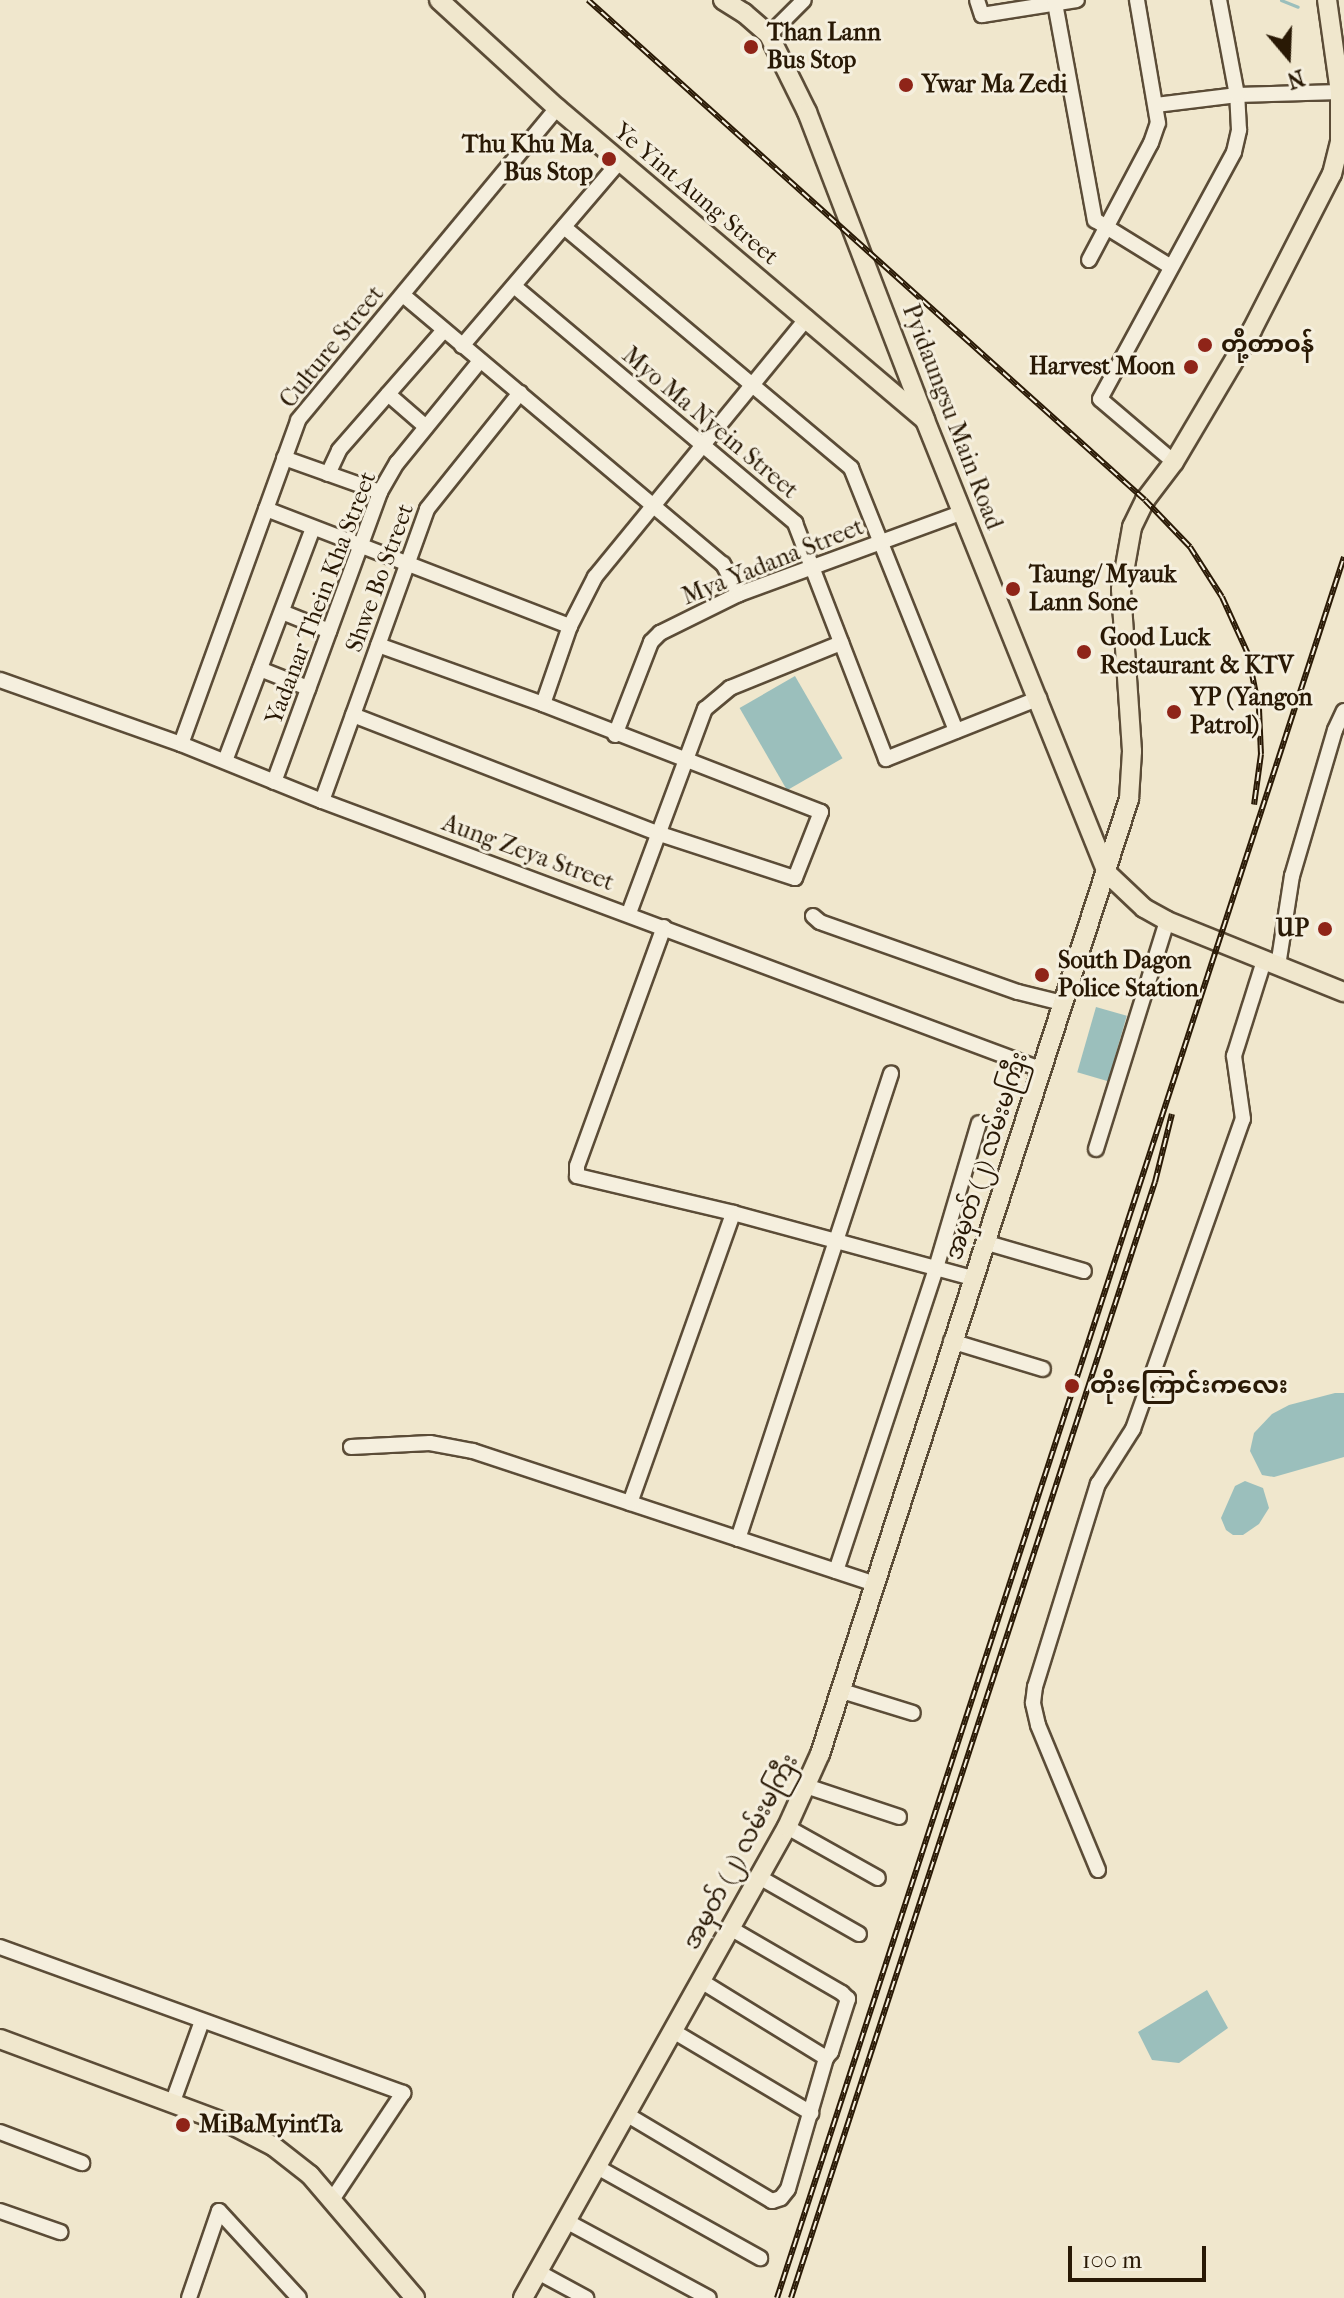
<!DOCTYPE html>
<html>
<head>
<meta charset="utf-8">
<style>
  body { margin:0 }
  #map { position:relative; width:1344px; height:2298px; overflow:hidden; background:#f0e7cd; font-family:"IM FELL French Canon","Noto Sans Myanmar",serif }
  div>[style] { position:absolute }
  .water>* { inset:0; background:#9bbfbc; transform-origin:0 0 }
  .stream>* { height:3px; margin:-1.5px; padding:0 1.5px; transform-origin:1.5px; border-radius:1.5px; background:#9bbfbc }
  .roads { filter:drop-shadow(2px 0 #5b4c37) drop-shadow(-2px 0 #5b4c37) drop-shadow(0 2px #5b4c37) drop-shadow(0 -2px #5b4c37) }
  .minor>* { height:14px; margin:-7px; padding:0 7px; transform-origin:7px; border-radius:7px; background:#f5efde }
  .major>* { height:18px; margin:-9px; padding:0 9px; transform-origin:9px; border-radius:9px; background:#f0e7cd }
  .rail>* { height:6px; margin-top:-3px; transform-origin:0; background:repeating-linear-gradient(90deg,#f5efde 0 9px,#291905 0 18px); box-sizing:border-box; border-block:2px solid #291905 }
  .dots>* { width:22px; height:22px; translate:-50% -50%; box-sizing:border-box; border:4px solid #f5efde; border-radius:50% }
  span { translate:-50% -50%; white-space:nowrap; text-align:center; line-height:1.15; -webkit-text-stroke:6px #f5efde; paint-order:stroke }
  .poi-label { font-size:24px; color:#291905; font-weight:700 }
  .left { translate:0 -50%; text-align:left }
  .right { translate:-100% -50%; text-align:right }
  .street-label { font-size:24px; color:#291905 }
  .north { position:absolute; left:1248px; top:16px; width:80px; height:80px; -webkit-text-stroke:6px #f5efde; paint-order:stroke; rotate:161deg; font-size:22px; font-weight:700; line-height:32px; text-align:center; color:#291905 }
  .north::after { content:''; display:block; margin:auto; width:28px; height:36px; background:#291905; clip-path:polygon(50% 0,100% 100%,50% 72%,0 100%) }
  .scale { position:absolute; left:1068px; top:2246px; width:138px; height:36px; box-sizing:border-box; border:4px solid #291905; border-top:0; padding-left:10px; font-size:24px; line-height:28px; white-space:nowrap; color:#291905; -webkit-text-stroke:6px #f5efde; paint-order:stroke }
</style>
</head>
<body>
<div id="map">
  <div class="water">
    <i style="left:795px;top:676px;width:95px;height:64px;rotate:60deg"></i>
    <i style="left:1096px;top:1007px;width:32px;height:68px;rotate:16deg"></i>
    <i style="clip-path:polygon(1335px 1393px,1344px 1393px,1344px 1457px,1274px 1477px,1262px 1475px,1250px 1451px,1254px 1433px,1272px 1414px,1289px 1405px)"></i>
    <i style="clip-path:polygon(1245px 1481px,1263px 1488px,1269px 1508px,1259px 1524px,1243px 1535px,1233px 1535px,1226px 1530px,1221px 1518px,1235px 1486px)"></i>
    <i style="clip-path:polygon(1207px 1990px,1228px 2028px,1179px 2063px,1152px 2060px,1138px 2032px)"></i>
  </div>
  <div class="stream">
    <i style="left:1281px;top:0;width:18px;rotate:22deg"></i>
  </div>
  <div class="roads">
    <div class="minor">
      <i style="left:977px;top:0;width:16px;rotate:72deg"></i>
      <i style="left:982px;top:15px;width:96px;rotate:-9deg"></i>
      <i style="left:1055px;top:3px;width:221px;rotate:79.6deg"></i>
      <i style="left:1095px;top:220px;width:89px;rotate:31.7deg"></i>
      <i style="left:769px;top:35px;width:49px;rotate:-45deg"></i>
      <i style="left:1156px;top:105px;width:82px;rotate:-7deg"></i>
      <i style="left:1237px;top:95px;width:103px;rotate:-1.7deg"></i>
      <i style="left:564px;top:227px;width:375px;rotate:40deg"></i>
      <i style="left:851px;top:468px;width:283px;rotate:68.2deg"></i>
      <i style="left:1089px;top:260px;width:132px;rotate:-62.1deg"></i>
      <i style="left:1151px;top:143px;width:21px;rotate:-71deg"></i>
      <i style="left:1158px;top:123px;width:125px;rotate:-99.7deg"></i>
      <i style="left:514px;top:286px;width:368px;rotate:40.1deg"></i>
      <i style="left:795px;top:523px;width:253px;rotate:68.9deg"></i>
      <i style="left:886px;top:759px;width:165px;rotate:-21.7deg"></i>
      <i style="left:403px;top:295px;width:418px;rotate:40.1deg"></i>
      <i style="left:723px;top:564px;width:34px;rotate:62deg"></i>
      <i style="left:462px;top:346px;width:243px;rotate:-49.5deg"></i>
      <i style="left:388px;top:394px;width:50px;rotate:41deg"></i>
      <i style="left:284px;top:458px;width:102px;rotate:19.5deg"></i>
      <i style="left:1174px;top:462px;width:97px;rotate:-139.6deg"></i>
      <i style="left:1100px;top:399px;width:281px;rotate:-61.5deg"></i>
      <i style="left:1234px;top:152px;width:23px;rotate:-77deg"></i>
      <i style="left:1239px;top:130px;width:35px;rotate:-93deg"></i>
      <i style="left:1237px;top:95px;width:97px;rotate:-100.7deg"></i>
      <i style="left:328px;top:474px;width:26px;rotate:-65deg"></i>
      <i style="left:339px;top:450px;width:159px;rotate:-48.8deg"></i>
      <i style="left:266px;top:509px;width:326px;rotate:21.1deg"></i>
      <i style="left:282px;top:612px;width:51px;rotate:22deg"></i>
      <i style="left:260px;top:669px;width:52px;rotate:21.6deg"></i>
      <i style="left:0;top:680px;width:192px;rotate:19.5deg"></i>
      <i style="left:181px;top:744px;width:152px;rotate:22deg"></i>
      <i style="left:322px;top:801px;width:766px;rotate:20.47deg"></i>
      <i style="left:543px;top:704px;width:83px;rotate:-70.9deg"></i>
      <i style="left:570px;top:626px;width:55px;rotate:-63deg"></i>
      <i style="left:595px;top:577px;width:335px;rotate:-50.7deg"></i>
      <i style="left:353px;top:715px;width:326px;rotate:21.2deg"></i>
      <i style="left:657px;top:833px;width:145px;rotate:18.1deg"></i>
      <i style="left:795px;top:878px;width:71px;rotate:-68.5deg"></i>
      <i style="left:821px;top:812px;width:298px;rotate:-158.8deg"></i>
      <i style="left:543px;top:704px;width:175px;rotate:-160.3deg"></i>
      <i style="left:615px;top:735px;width:100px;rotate:-68.8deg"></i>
      <i style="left:651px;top:642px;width:13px;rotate:-45deg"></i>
      <i style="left:660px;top:633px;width:88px;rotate:-26.3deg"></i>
      <i style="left:739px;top:594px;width:239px;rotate:-20.1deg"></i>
      <i style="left:181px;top:744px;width:344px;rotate:-70.1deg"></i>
      <i style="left:298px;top:420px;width:405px;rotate:-50.3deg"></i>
      <i style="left:225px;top:761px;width:249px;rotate:-69.3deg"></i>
      <i style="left:274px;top:782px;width:309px;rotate:-69.9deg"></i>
      <i style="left:380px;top:492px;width:34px;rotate:-60deg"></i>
      <i style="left:397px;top:463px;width:132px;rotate:-50.9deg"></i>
      <i style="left:322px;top:801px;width:310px;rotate:-70.2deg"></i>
      <i style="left:427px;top:509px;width:149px;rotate:-51.3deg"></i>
      <i style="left:629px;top:913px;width:218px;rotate:-69.6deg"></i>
      <i style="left:705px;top:709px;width:33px;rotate:-40deg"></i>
      <i style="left:730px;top:688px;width:120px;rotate:-22.1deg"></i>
      <i style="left:813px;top:916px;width:9px;rotate:41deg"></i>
      <i style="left:820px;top:922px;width:210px;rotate:19.5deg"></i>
      <i style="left:1018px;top:992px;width:45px;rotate:14deg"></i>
      <i style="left:664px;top:927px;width:254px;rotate:110deg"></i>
      <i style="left:577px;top:1166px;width:10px;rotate:90deg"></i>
      <i style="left:577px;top:1176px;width:160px;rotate:13.3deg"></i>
      <i style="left:733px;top:1213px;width:248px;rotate:15.2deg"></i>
      <i style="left:1278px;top:966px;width:91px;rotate:-81.2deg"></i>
      <i style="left:1292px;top:876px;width:152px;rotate:-73.6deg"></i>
      <i style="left:1335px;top:730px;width:21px;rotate:-65deg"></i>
      <i style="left:1096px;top:1149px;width:239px;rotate:-72.7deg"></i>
      <i style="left:984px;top:1242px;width:104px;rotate:16.2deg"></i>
      <i style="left:951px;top:1341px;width:96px;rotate:16.9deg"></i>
      <i style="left:351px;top:1447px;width:79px;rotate:-2.9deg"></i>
      <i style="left:430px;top:1443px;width:44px;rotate:10.5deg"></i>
      <i style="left:473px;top:1451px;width:423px;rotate:18.3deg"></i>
      <i style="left:630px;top:1503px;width:308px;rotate:-70.4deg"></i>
      <i style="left:738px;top:1539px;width:490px;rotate:-71.8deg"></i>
      <i style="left:836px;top:1571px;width:319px;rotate:-71.7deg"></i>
      <i style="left:936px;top:1268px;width:151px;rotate:-73.5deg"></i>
      <i style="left:842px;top:1691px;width:74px;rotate:17.2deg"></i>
      <i style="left:806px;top:1786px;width:98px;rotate:18.4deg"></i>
      <i style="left:787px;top:1827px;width:104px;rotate:29.3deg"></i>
      <i style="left:1098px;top:1870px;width:157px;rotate:-112.5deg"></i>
      <i style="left:1038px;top:1725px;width:23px;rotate:-103deg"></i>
      <i style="left:1033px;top:1703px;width:16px;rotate:-83deg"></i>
      <i style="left:1035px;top:1687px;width:213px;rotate:-72.8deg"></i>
      <i style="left:1098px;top:1484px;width:65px;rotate:-57.5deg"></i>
      <i style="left:1133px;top:1429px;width:329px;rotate:-70.5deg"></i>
      <i style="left:1243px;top:1119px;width:64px;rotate:-98.1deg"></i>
      <i style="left:1234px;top:1056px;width:100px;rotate:-72.5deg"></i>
      <i style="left:759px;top:1877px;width:115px;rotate:29.7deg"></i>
      <i style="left:0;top:1947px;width:429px;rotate:19.9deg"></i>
      <i style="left:403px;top:2093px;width:128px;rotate:123.6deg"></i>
      <i style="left:701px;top:1981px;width:147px;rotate:31.6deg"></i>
      <i style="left:673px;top:2031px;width:161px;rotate:30.7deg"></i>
      <i style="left:172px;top:2104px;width:88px;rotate:-70.1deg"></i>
      <i style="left:626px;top:2114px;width:170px;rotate:30.8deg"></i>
      <i style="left:772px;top:2201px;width:9px;rotate:-18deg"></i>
      <i style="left:781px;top:2198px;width:11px;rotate:-52deg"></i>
      <i style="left:788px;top:2189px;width:136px;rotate:-73.8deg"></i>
      <i style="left:826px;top:2058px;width:8px;rotate:-50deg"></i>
      <i style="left:831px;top:2052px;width:56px;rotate:-72.2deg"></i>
      <i style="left:848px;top:1999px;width:8px;rotate:-135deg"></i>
      <i style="left:842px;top:1993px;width:129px;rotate:-149.9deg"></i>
      <i style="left:0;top:2132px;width:88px;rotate:20.7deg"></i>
      <i style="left:597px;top:2167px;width:187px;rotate:29.2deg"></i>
      <i style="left:0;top:2211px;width:64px;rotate:19.3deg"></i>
      <i style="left:566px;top:2221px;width:162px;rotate:28.3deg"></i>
      <i style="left:538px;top:2272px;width:55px;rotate:28.4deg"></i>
      <i style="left:189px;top:2298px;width:92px;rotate:-71deg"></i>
      <i style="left:219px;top:2211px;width:118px;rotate:47.4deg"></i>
    </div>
    <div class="major">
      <i style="left:439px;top:0;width:160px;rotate:42.5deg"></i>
      <i style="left:557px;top:108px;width:481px;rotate:40.3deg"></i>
      <i style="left:723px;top:0;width:25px;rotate:32deg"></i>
      <i style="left:744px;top:13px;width:33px;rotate:41deg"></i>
      <i style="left:769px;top:35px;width:86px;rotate:63.7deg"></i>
      <i style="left:807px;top:112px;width:330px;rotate:69deg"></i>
      <i style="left:925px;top:420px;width:488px;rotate:68.1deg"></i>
      <i style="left:1107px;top:873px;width:51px;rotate:43.4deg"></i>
      <i style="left:1144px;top:908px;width:26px;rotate:29deg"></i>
      <i style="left:1167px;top:921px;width:191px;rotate:21.9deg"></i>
      <i style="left:0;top:2039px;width:252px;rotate:20.4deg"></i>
      <i style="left:236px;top:2127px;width:42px;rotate:27.2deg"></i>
      <i style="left:273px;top:2146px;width:47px;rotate:38.1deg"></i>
      <i style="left:310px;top:2175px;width:162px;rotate:49.5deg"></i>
      <i style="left:523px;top:2298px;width:540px;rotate:-60.73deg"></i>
      <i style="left:787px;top:1827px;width:80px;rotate:-65.7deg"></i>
      <i style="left:820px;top:1754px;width:1004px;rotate:-72.07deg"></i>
      <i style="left:1129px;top:799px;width:48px;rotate:-86.4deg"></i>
      <i style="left:1132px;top:751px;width:162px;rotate:-93.9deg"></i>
      <i style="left:1121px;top:589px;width:63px;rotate:-79.9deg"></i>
      <i style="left:1132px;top:527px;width:30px;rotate:-64deg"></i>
      <i style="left:1145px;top:500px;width:48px;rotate:-52.7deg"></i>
      <i style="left:1174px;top:462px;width:153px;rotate:-59.4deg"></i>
      <i style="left:1252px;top:330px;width:175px;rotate:-62.9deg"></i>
      <i style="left:1332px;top:174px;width:33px;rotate:-76deg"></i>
      <i style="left:1340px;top:142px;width:50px;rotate:-90deg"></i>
      <i style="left:1340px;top:92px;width:93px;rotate:-98deg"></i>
    </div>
  </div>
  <div class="rail">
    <i style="left:588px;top:0;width:748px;rotate:41.91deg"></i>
    <i style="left:1145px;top:500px;width:65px;rotate:46.2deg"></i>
    <i style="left:1190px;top:547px;width:59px;rotate:57.4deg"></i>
    <i style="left:1222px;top:597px;width:63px;rotate:65.5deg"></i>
    <i style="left:1248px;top:654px;width:56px;rotate:78.7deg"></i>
    <i style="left:1259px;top:709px;width:45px;rotate:87.5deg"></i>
    <i style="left:1261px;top:754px;width:51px;rotate:97.8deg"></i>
    <i style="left:777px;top:2298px;width:1831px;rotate:-71.96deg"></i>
    <i style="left:791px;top:2298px;width:1174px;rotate:-71.94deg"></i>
    <i style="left:1155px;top:1182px;width:70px;rotate:-76deg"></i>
  </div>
  <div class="dots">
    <i style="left:751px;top:47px;background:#8f2418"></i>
    <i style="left:906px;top:85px;background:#8f2418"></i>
    <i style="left:609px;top:159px;background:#8f2418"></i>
    <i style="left:1205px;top:345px;background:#8f2418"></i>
    <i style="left:1191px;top:367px;background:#8f2418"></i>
    <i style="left:1013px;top:589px;background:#8f2418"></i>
    <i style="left:1084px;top:652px;background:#8f2418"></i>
    <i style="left:1174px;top:712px;background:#8f2418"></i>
    <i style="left:1325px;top:929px;background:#8f2418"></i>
    <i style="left:1042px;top:975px;background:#8f2418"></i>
    <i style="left:1072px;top:1386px;background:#8f2418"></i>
    <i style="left:183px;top:2125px;background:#8f2418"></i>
  </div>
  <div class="poi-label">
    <span class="left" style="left:767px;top:47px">Than Lann<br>Bus Stop</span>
    <span class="left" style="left:922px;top:85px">Ywar Ma Zedi</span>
    <span class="right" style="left:593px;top:159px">Thu Khu Ma<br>Bus Stop</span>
    <span class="left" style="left:1221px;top:345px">တို့တာဝန်</span>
    <span class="right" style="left:1175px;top:367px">Harvest Moon</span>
    <span class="left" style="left:1029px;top:589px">Taung/ Myauk<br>Lann Sone</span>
    <span class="left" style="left:1100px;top:652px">Good Luck<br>Restaurant &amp; KTV</span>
    <span class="left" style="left:1190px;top:712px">YP (Yangon<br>Patrol)</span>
    <span class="right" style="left:1309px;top:929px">UP</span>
    <span class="left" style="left:1058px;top:975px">South Dagon<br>Police Station</span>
    <span class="left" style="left:1090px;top:1386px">တိုးကြောင်းကလေး</span>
    <span class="left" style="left:199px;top:2125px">MiBaMyintTa</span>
  </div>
  <div class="street-label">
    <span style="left:696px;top:194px;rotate:40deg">Ye Yint Aung Street</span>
    <span style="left:332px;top:347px;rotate:-51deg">Culture Street</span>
    <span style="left:952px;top:417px;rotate:69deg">Pyidaungsu Main Road</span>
    <span style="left:710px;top:423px;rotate:40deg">Myo Ma Nyein Street</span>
    <span style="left:773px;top:562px;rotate:-22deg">Mya Yadana Street</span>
    <span style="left:380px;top:578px;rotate:-70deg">Shwe Bo Street</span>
    <span style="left:321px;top:598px;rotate:-69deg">Yadanar Thein Kha Street</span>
    <span style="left:528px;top:853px;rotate:20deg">Aung Zeya Street</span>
    <span style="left:987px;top:1156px;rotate:-72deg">အမှတ် (၂) လမ်းမကြီး</span>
    <span style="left:741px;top:1852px;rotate:-62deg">အမှတ် (၂) လမ်းမကြီး</span>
  </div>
  <div class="north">N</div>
  <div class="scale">100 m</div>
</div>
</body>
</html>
